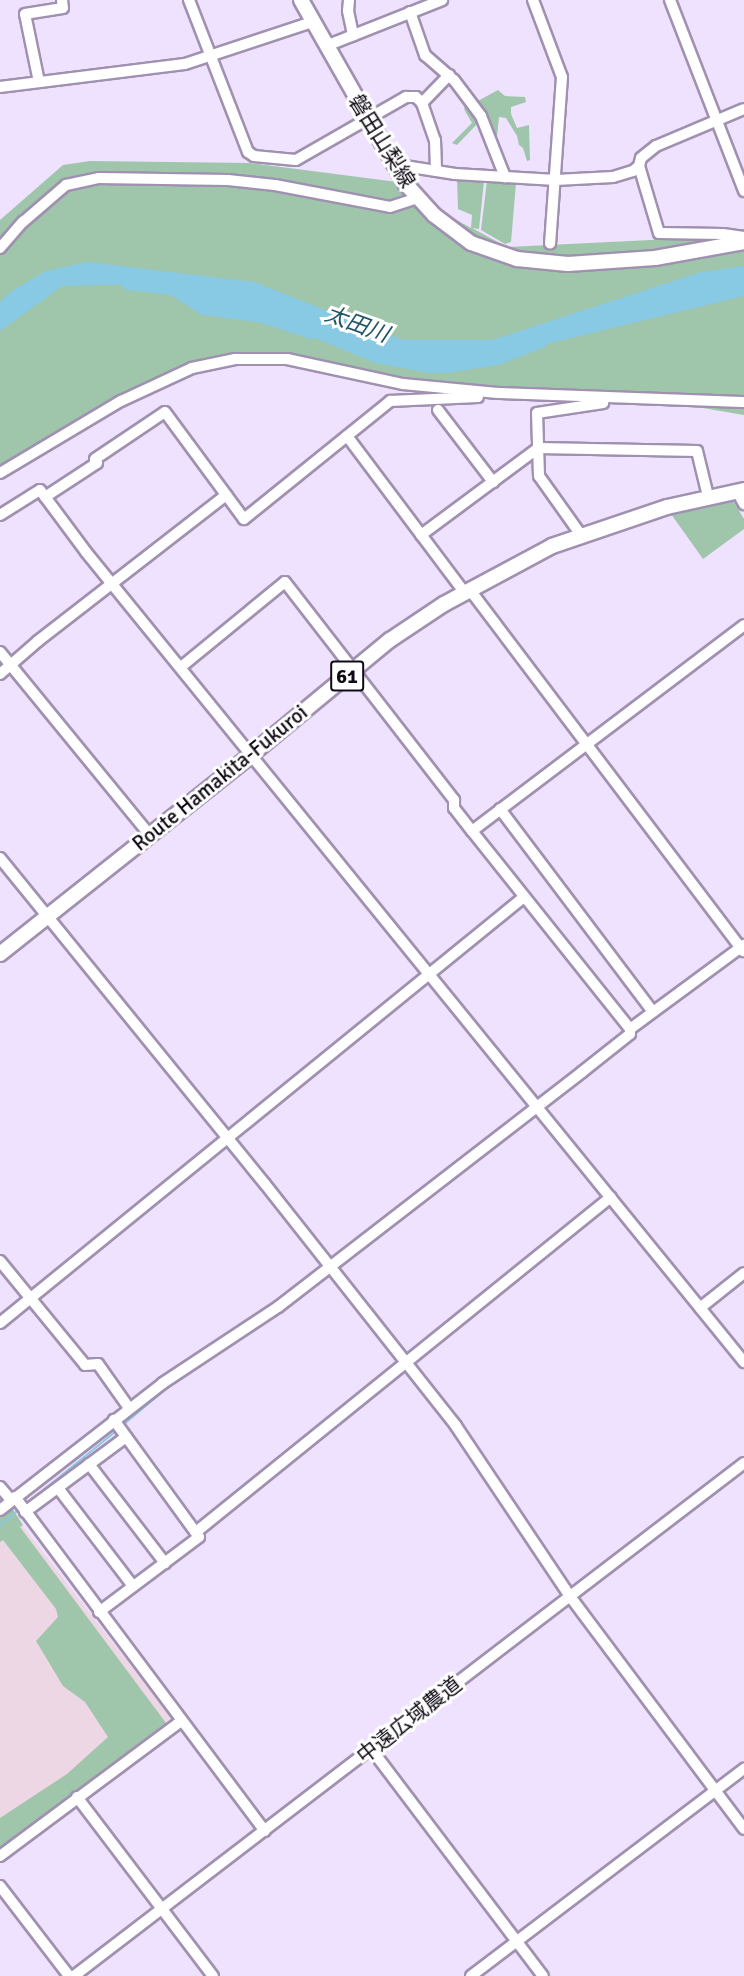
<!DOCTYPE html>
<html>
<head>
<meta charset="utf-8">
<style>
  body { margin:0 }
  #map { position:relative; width:744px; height:1976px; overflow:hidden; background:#eee2fe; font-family:Signika,"Noto Sans JP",sans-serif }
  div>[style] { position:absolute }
  .industrial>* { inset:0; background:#edd7e4 }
  .green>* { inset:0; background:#9fc5ab }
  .water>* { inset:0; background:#88c9e3 }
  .stream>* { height:2px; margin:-1px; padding:0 1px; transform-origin:1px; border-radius:1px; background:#88c9e3 }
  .river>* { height:14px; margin:-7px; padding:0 7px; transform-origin:7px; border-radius:7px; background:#88c9e3 }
  .roads { filter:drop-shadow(2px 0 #a091b1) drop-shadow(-2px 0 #a091b1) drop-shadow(0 2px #a091b1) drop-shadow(0 -2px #a091b1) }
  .minor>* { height:10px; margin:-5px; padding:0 5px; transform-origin:5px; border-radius:5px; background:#fff }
  .major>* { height:14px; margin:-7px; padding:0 7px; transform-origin:7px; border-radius:7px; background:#fff }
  span { translate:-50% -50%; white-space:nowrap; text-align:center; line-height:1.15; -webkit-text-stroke:6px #fff; paint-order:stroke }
  .shield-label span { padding:2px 4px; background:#fff; border:2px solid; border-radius:4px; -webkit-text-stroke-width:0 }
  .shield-label { font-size:20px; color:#0f0a15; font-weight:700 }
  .street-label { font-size:21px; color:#0f0a15 }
  .water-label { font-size:22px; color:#205567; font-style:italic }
</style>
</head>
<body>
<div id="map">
  <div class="industrial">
    <i style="clip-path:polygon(19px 1521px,171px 1718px,0 1847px,0 1538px)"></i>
  </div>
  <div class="green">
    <i style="clip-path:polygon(498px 90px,505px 96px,525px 97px,526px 102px,511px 107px,511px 114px,517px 128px,529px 125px,530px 160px,527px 161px,523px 148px,519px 145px,517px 136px,506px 118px,499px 117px,497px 137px,492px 148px,479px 122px,457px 145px,452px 143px,472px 123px,464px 109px,466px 104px,476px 102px)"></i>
    <i style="clip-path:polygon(90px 161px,250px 163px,405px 183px,451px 217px,471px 228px,472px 215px,458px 209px,457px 178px,484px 181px,479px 229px,472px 228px,507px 247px,651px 240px,744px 229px,744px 402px,543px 395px,261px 358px,196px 367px,121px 401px,0 478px,0 220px,63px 165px)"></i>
    <i style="clip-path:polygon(487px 181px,516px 183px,511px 242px,505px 244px,481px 230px)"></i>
    <i style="clip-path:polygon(701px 404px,744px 404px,744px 415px,703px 408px)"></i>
    <i style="clip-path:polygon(732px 499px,744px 519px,744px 529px,703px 559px,671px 514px)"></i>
    <i style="clip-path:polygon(12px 1508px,23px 1525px,20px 1527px,166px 1723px,0 1848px,0 1818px,67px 1774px,108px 1737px,85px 1702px,63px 1686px,36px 1641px,58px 1617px,56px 1609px,3px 1540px,0 1542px,0 1517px)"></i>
  </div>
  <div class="water">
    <i style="clip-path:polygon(87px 262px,254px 282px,403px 340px,492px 340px,701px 272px,744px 266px,744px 296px,472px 362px,430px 366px,377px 356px,316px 331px,311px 332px,246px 312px,215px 310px,195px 303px,186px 294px,144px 284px,62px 286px,0 331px,0 302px,10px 292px,46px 271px)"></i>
  </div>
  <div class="stream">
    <i style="left:123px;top:1425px;width:57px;rotate:-40.1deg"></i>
    <i style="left:167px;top:1388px;width:81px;rotate:-33.9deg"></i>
    <i style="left:25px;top:1505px;width:117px;rotate:-39.1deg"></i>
    <i style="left:0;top:1525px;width:27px;rotate:-39deg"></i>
  </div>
  <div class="river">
    <i style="left:128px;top:283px;width:45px;rotate:6.3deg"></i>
    <i style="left:173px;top:288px;width:37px;rotate:33deg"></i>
    <i style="left:204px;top:308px;width:60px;rotate:7.7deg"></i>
    <i style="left:263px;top:316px;width:51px;rotate:18.4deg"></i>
    <i style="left:311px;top:332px;width:5px;rotate:-11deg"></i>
    <i style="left:316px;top:331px;width:66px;rotate:22.3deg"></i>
    <i style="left:377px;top:356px;width:54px;rotate:10.7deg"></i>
    <i style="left:430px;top:366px;width:15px"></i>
    <i style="left:445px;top:366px;width:53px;rotate:-8.7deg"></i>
    <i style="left:497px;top:358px;width:47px;rotate:-21.1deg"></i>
  </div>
  <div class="roads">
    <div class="minor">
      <i style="left:189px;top:0;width:163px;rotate:68.8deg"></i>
      <i style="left:248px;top:152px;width:7px;rotate:34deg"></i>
      <i style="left:254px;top:156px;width:42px;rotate:5.4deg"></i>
      <i style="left:296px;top:160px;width:127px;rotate:-29.8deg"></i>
      <i style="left:406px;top:97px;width:10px"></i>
      <i style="left:416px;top:97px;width:8px;rotate:45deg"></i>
      <i style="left:422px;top:103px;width:39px;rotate:71deg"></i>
      <i style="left:435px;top:140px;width:31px;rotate:88deg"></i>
      <i style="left:349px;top:0;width:11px;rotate:95deg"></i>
      <i style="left:348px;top:11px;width:25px;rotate:78deg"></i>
      <i style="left:533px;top:0;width:82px;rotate:69.4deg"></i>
      <i style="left:562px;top:77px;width:167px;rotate:94.1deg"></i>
      <i style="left:670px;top:0;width:205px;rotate:68.8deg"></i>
      <i style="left:410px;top:12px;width:46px;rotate:70.8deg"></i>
      <i style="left:425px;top:55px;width:38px;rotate:41deg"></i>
      <i style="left:454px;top:80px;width:45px;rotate:53.1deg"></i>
      <i style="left:481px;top:116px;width:66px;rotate:68.5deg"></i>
      <i style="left:326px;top:46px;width:125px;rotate:-21.6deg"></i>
      <i style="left:39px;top:82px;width:69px;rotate:-101.6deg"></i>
      <i style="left:25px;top:14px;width:38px;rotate:-9deg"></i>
      <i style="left:63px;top:8px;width:8px;rotate:-97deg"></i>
      <i style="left:0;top:87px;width:186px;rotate:-7.1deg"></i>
      <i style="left:185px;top:64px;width:134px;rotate:-18.3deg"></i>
      <i style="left:422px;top:103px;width:39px;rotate:-46deg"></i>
      <i style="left:392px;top:164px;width:64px;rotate:9deg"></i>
      <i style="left:455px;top:174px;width:101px;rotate:3.4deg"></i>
      <i style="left:556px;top:180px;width:57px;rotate:-3deg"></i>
      <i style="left:613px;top:177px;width:21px;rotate:-17deg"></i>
      <i style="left:633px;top:171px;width:8px;rotate:-40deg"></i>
      <i style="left:639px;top:166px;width:8px;rotate:-76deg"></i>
      <i style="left:641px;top:158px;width:19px;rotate:-39deg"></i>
      <i style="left:656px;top:146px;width:95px;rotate:-22.8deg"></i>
      <i style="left:639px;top:166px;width:70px;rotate:73.4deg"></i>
      <i style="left:659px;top:233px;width:64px;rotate:0.9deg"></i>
      <i style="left:723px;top:234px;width:21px;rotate:8deg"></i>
      <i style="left:0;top:248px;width:35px;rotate:-49deg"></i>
      <i style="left:23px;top:222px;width:57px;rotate:-40.7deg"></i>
      <i style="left:66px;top:185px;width:34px;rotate:-12deg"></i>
      <i style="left:99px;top:178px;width:129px;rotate:0.9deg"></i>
      <i style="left:228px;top:180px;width:47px;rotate:6.1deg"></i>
      <i style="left:275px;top:185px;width:117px;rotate:10.8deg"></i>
      <i style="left:390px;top:207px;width:29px;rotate:-18deg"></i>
      <i style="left:438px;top:410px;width:91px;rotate:52.6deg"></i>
      <i style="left:347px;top:436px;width:196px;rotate:53.1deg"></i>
      <i style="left:0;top:473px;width:141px;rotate:-30.8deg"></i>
      <i style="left:121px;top:401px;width:78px;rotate:-24.9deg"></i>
      <i style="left:192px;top:368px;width:44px;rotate:-11.8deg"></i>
      <i style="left:235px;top:359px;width:52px"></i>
      <i style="left:287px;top:359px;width:119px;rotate:12.2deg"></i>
      <i style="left:403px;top:384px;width:95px;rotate:5.4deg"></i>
      <i style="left:498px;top:393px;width:246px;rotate:2.1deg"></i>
      <i style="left:737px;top:491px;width:15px;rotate:62deg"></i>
      <i style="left:45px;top:497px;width:62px;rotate:-33.2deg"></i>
      <i style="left:97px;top:463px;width:4px;rotate:-117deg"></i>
      <i style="left:95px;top:459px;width:84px;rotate:-33.9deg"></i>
      <i style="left:165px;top:412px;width:133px;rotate:53.6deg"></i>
      <i style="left:244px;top:519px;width:188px;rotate:-38.9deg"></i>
      <i style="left:390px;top:401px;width:88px;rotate:-2.6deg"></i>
      <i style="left:0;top:515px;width:47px;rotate:-32deg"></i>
      <i style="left:40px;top:490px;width:77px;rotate:53.4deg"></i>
      <i style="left:86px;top:552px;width:1044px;rotate:50.91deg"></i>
      <i style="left:421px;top:535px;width:146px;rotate:-36.6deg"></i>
      <i style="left:538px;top:448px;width:159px;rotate:1.1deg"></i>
      <i style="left:697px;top:451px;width:46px;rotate:76.3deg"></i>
      <i style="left:581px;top:535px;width:72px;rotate:-125.4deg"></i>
      <i style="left:539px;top:476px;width:63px;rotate:-91.8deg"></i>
      <i style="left:537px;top:413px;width:67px;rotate:-8.6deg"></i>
      <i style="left:470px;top:590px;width:453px;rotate:52.9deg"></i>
      <i style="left:0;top:652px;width:235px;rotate:50.7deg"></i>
      <i style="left:181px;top:667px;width:134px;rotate:-39.3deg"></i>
      <i style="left:285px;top:582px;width:276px;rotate:52.2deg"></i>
      <i style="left:454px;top:800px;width:8px;rotate:90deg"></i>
      <i style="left:454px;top:808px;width:29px;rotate:52deg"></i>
      <i style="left:472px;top:831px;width:253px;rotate:51.4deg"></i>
      <i style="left:0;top:674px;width:50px;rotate:-41deg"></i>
      <i style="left:38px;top:641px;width:238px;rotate:-37.8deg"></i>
      <i style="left:500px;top:809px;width:254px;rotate:53deg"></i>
      <i style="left:472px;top:831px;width:341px;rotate:-37.1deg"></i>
      <i style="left:0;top:858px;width:420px;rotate:50.9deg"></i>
      <i style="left:265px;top:1184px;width:308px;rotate:51.7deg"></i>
      <i style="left:456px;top:1426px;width:203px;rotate:56.2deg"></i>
      <i style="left:569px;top:1595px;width:292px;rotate:53.2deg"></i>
      <i style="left:0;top:1261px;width:134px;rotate:50.7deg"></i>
      <i style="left:85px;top:1365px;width:13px;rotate:-4deg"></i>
      <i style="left:98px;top:1364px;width:54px;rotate:54.8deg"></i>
      <i style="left:700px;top:1308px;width:56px;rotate:-38.5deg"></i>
      <i style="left:0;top:1323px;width:675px;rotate:-39.11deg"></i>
      <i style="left:89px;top:1464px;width:125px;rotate:52.5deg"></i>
      <i style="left:0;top:1487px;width:17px;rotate:50deg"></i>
      <i style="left:58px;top:1488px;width:123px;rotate:52.6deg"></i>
      <i style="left:15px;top:1497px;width:417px;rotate:53.2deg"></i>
      <i style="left:0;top:1510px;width:207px;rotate:-37.9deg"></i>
      <i style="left:163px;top:1383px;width:138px;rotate:-33.5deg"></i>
      <i style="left:278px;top:1307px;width:384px;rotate:-37.7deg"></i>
      <i style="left:582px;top:1072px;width:61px;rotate:-38.4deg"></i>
      <i style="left:630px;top:1034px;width:5px;rotate:-90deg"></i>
      <i style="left:630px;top:1029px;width:142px;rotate:-36.4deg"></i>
      <i style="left:25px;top:1512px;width:126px;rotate:-36.6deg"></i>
      <i style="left:196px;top:1532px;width:533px;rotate:-38.91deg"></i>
      <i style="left:99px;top:1612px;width:125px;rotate:-36.9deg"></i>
      <i style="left:199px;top:1537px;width:145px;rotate:-126deg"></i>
      <i style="left:372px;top:1750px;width:283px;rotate:52.9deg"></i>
      <i style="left:77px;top:1797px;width:225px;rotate:52.8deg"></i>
      <i style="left:0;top:1856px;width:226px;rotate:-36.7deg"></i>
      <i style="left:0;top:1886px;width:113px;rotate:52.5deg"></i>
      <i style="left:74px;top:1976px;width:844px;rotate:-37.44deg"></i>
      <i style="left:471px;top:1976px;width:343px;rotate:-37.2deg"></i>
    </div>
    <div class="major">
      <i style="left:301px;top:0;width:210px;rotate:60.4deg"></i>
      <i style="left:405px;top:183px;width:43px;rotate:47.8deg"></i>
      <i style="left:434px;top:215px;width:46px;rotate:37.1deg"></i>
      <i style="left:471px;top:243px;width:49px;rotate:19.2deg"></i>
      <i style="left:517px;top:259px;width:51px;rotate:5.6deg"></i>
      <i style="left:568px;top:264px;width:87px;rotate:-3.9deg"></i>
      <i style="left:655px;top:258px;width:90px;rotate:-10.2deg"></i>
      <i style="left:0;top:954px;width:322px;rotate:-38.4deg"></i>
      <i style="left:252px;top:754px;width:179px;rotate:-39.6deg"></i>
      <i style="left:390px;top:640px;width:65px;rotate:-33.7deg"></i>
      <i style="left:444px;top:604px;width:123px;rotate:-28.2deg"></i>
      <i style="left:552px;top:546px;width:121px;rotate:-18.7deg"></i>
      <i style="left:667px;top:507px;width:79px;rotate:-12.4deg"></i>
    </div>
  </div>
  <div class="shield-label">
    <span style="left:347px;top:676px">61</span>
  </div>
  <div class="street-label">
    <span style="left:382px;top:141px;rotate:58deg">磐田山梨線</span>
    <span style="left:220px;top:778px;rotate:-39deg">Route Hamakita-Fukuroi</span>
    <span style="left:409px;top:1720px;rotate:-38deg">中遠広域農道</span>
  </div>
  <div class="water-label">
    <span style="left:357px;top:324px;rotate:20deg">太田川</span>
  </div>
</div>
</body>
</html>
